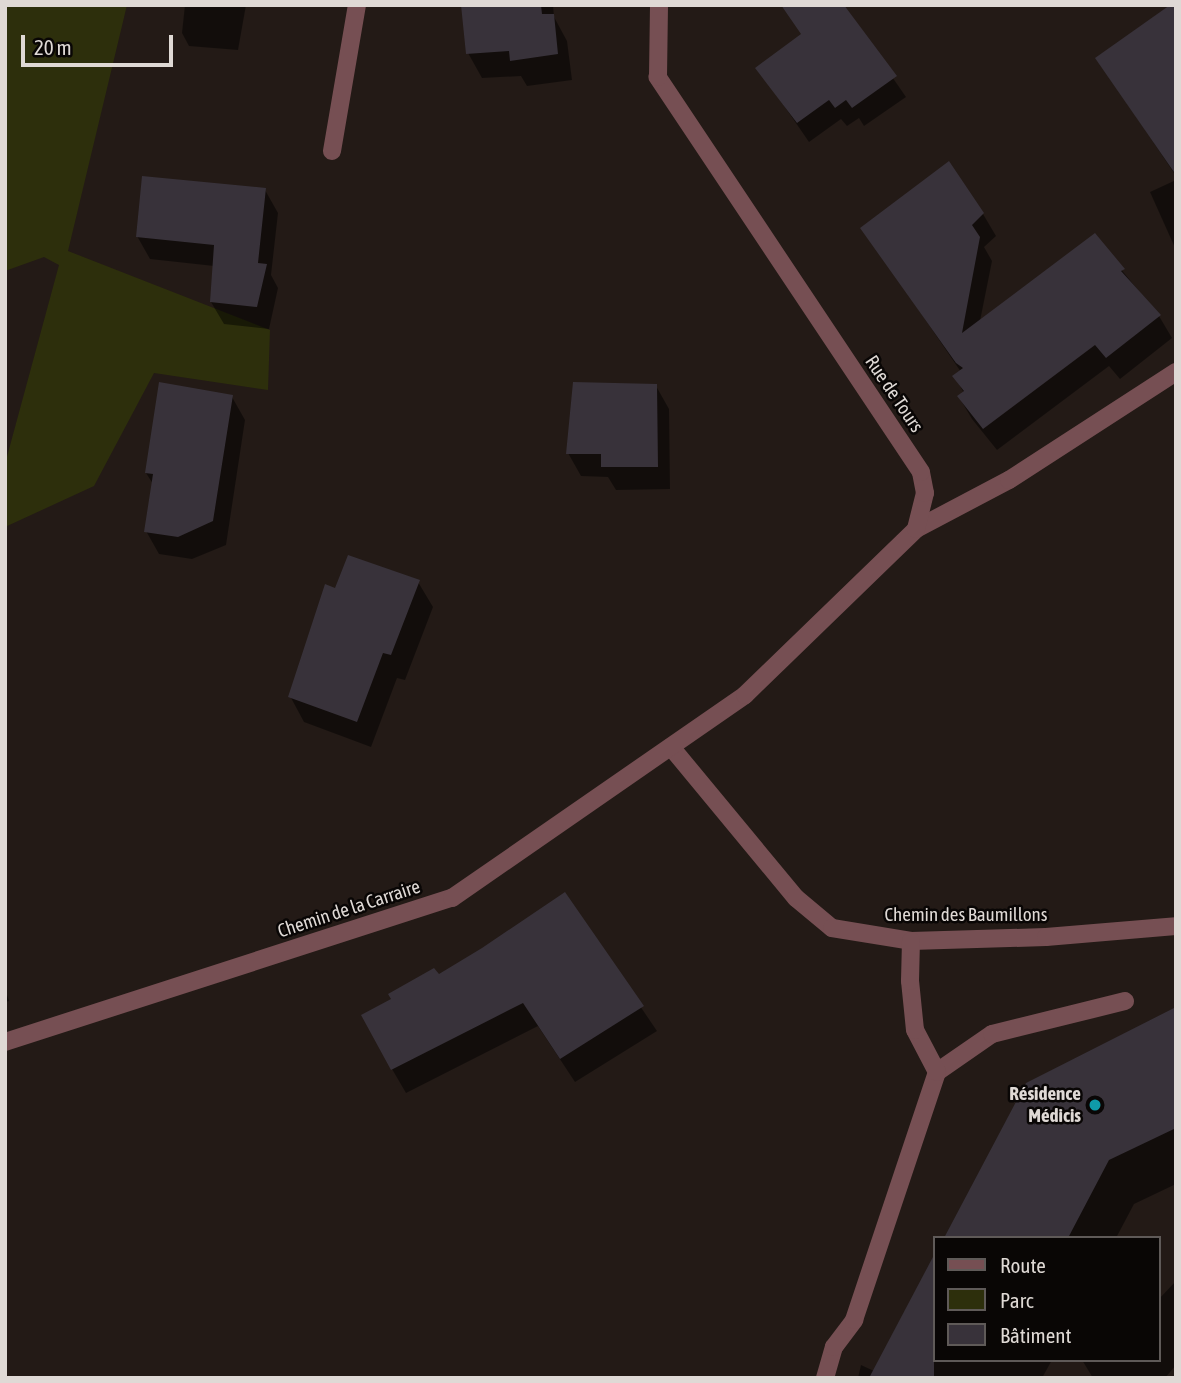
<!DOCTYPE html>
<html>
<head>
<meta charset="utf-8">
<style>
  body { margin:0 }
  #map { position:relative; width:1181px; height:1383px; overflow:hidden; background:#231a16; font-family:"Asap Condensed",sans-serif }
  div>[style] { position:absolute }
  .green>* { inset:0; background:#2d2f0c }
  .shadow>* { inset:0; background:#0007 }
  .building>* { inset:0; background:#38323a }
  .minor>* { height:18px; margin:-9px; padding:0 9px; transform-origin:9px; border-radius:9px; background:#764f53 }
  .dots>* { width:19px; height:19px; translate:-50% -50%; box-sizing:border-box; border:4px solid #090605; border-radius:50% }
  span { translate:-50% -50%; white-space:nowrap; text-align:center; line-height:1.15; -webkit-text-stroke:5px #090605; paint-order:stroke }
  .street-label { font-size:19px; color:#dfd9d5 }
  .poi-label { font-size:19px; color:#dfd9d5; font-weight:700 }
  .right { translate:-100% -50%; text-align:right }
  .frame { position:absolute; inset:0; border:7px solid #dfd9d5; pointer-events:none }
  .legend { position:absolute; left:933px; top:1236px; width:228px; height:126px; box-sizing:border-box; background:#090605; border:2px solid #5f5a58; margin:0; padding:9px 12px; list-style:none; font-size:21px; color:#dfd9d5 }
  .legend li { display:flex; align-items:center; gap:14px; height:35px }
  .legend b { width:35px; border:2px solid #5f5a58 }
  .scale { position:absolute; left:21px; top:35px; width:152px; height:32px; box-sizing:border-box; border:4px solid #dfd9d5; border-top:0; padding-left:9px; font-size:21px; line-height:24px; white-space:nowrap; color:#dfd9d5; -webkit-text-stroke:5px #090605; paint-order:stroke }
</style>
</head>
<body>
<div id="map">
  <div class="green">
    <i style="clip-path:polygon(5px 5px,127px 5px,68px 251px,270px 330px,268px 390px,154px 373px,94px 486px,5px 527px,5px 464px,59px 265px,44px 257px,5px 271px)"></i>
  </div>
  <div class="shadow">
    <i style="clip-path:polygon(185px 5px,246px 5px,238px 50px,189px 46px,182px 33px)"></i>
    <i style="clip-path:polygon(462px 5px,553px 5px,554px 17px,567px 41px,572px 80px,527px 86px,521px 76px,482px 78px,468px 53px)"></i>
    <i style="clip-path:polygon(843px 6px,906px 97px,864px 126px,859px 118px,847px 126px,841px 119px,809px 142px,758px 68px)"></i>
    <i style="clip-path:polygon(1176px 29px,1176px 176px,1097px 58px)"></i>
    <i style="clip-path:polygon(1176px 180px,1176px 250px,1150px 192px)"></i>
    <i style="clip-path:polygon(265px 190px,278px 213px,271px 275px,278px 288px,269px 329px,224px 324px,211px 302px,214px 266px,150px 259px,137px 236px)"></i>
    <i style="clip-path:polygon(983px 214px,996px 236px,984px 247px,992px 261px,980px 321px,1094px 236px,1159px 316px,1172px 338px,1120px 379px,1109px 366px,997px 450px,972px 419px,959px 397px,964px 393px,955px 377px,961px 372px,863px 228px)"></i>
    <i style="clip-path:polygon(656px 386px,669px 409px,670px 489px,616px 490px,608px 477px,581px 476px,568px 453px)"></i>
    <i style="clip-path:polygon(232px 397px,245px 420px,226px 545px,192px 559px,159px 554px,146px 531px,153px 484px,146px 473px)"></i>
    <i style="clip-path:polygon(418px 582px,433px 607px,405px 680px,397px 678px,371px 747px,304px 722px,290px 696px,336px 591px)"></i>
    <i style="clip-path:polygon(564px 894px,657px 1031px,575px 1082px,538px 1026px,406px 1093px,392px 1069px,393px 1000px,483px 950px)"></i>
    <i style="clip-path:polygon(5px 989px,9px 1001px,5px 1002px)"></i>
    <i style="clip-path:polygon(1176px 1027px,1176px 1184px,1134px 1204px,1116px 1238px,946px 1238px)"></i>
    <i style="clip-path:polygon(934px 1259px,934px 1360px,1052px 1360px,1042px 1378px,858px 1378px,861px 1365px,874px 1371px)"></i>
    <i style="clip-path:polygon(1176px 1281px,1176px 1365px,1165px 1378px,1093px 1378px,1082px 1360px,1158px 1360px,1158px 1300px)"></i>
  </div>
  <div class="building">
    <i style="clip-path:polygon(461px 5px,541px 5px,542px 14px,554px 14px,558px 54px,510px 61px,509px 51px,466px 54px)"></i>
    <i style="clip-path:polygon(781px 5px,844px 5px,897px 76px,852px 108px,846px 100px,835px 108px,829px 100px,797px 123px,755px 68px,801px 34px)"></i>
    <i style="clip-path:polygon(1170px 5px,1176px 5px,1176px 175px,1095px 58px)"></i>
    <i style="clip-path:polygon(949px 161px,984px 213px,972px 225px,980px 237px,962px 333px,1095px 233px,1125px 269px,1121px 271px,1161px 315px,1106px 358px,1095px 345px,983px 429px,957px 396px,964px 391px,952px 376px,963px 368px,956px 363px,860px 228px)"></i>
    <i style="clip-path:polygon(142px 176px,266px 188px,258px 263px,267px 264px,257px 307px,210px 302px,214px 245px,136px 237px)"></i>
    <i style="clip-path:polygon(159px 382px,233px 395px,213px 521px,178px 537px,144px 532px,153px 474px,145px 473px)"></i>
    <i style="clip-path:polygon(573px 382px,657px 384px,658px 467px,601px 467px,601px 454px,566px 454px)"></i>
    <i style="clip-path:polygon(348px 555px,420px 580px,391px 655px,383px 653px,357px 722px,288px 697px,325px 584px,335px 588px)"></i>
    <i style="clip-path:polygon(565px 892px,644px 1006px,560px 1059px,523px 1003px,391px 1070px,361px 1015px,391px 999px,388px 994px,434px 968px,439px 974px,482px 948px)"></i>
    <i style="clip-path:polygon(1176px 1007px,1176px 1128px,1109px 1160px,1068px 1238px,944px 1238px,1026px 1083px)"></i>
    <i style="clip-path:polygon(934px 1255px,934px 1378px,869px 1378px)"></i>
  </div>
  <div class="minor">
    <i style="left:332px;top:151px;width:148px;rotate:-80.3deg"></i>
    <i style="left:916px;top:529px;width:105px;rotate:-27.8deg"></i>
    <i style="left:1009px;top:480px;width:199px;rotate:-32.9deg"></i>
    <i style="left:671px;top:747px;width:196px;rotate:50.4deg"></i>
    <i style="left:796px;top:898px;width:47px;rotate:39.8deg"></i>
    <i style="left:832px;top:928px;width:80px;rotate:9.3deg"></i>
    <i style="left:911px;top:941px;width:135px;rotate:-1.7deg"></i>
    <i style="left:1046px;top:937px;width:130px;rotate:-4.8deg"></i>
    <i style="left:5px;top:1042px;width:470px;rotate:-17.9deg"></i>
    <i style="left:452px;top:898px;width:356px;rotate:-34.7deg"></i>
    <i style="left:745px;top:695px;width:238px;rotate:-44.1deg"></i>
    <i style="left:916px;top:529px;width:37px;rotate:-76deg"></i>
    <i style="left:925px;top:493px;width:21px;rotate:-101deg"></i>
    <i style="left:921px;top:472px;width:475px;rotate:-123.7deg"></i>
    <i style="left:658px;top:77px;width:72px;rotate:-89.2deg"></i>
    <i style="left:937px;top:1072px;width:67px;rotate:-34.6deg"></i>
    <i style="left:992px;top:1034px;width:137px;rotate:-13.9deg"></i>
    <i style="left:825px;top:1378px;width:32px;rotate:-74deg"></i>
    <i style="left:834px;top:1347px;width:34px;rotate:-53deg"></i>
    <i style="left:854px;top:1320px;width:262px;rotate:-71.5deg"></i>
    <i style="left:937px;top:1072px;width:47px;rotate:-117.6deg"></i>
    <i style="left:915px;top:1030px;width:49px;rotate:-95.8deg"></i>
    <i style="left:910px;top:981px;width:40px;rotate:-88.6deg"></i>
  </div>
  <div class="dots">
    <i style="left:1095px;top:1105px;background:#0f9aa8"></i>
  </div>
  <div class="street-label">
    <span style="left:894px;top:394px;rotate:56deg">Rue de Tours</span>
    <span style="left:349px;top:909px;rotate:-18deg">Chemin de la Carraire</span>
    <span style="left:966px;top:915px">Chemin des Baumillons</span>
  </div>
  <div class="poi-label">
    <span class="right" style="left:1081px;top:1105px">Résidence<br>Médicis</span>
  </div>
  <div class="frame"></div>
  <ul class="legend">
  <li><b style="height:9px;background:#764f53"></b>Route</li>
  <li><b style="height:19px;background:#2d2f0c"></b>Parc</li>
  <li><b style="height:19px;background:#38323a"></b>Bâtiment</li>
  </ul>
  <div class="scale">20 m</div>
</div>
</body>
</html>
